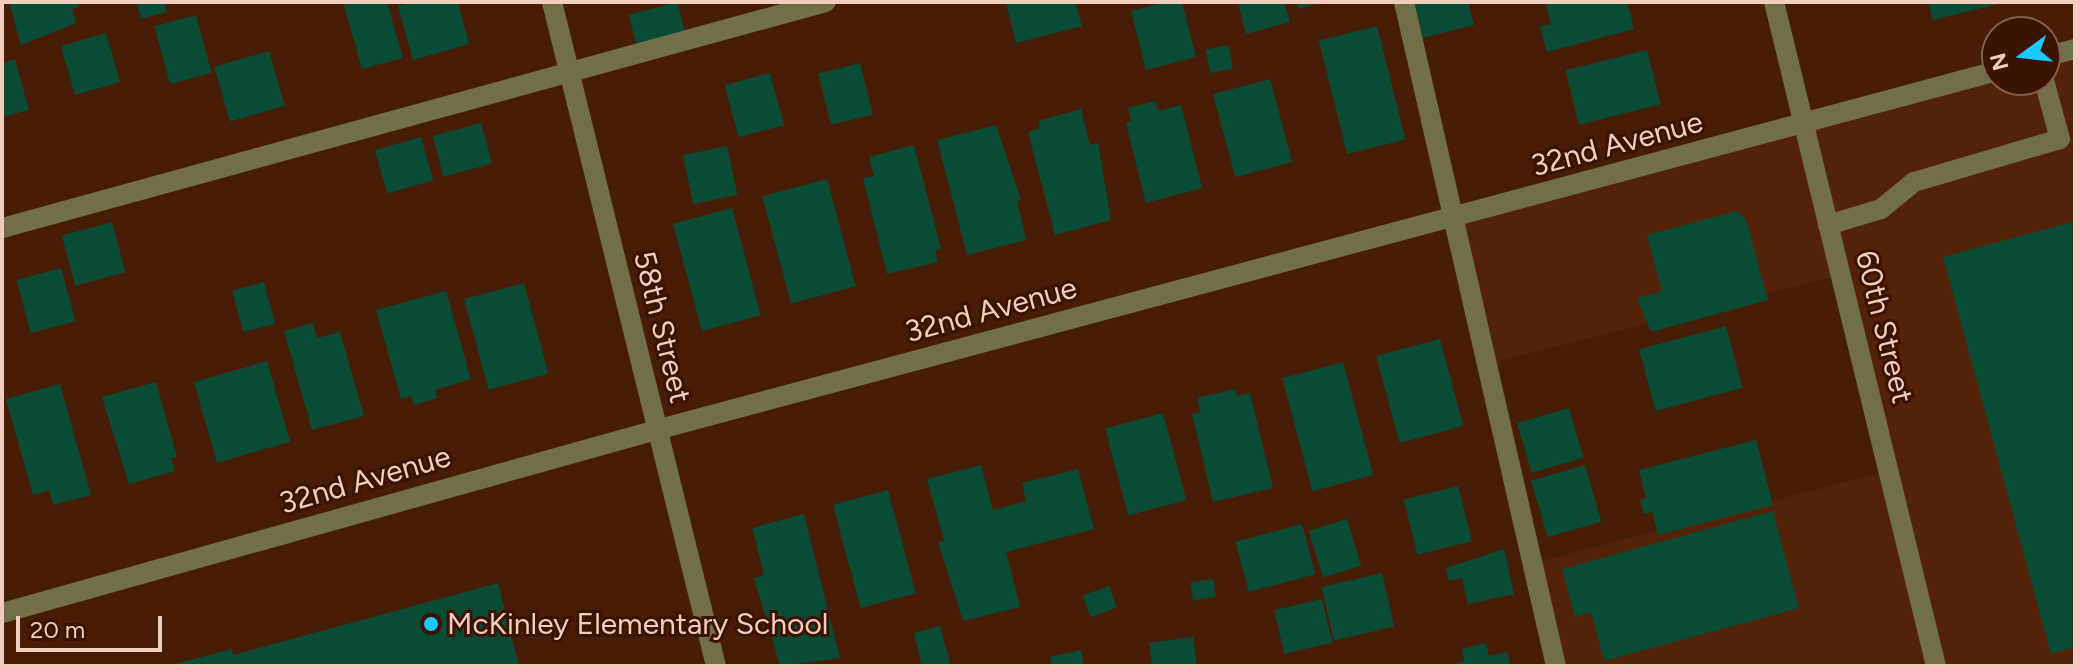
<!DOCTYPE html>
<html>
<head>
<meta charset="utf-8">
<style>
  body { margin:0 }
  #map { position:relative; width:2077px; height:668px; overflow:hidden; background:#481d07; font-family:Figtree,sans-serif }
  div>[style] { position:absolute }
  .built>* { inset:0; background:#532209 }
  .building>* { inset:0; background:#0a4b36; transform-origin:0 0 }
  .minor>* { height:20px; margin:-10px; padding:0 10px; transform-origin:10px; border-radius:10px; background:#716f49 }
  .dots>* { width:22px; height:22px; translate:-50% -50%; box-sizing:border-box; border:4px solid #3c1300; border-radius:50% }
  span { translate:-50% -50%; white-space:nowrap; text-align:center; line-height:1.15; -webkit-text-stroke:6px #3c1300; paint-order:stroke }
  .street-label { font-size:30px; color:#f0cdbd }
  .poi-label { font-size:30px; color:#f0cdbd }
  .left { translate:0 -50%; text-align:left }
  .frame { position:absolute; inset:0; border:4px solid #f0cdbd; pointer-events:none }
  .north { position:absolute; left:1981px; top:16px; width:80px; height:80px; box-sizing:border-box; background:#3c1300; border:2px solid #845d4c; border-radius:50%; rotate:255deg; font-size:22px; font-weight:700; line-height:32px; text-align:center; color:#f0cdbd }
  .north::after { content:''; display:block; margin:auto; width:28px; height:36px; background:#1acafc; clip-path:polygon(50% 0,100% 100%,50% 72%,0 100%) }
  .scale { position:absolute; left:16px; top:616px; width:146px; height:36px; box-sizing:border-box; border:4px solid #f0cdbd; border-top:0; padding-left:10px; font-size:24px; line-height:28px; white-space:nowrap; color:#f0cdbd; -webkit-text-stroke:6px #3c1300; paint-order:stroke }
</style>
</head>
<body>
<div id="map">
  <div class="built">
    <i style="clip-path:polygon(2075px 49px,2075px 666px,1558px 666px,1529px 564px,1888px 471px,1840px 275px,1483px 365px,1446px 221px,1997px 80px,2045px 80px,2045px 57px)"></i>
  </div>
  <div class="building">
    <i style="clip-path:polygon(9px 2px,77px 2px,79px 7px,72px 9px,76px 23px,21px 45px)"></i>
    <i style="clip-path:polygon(136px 2px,164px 2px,167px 12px,141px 19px)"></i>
    <i style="clip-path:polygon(343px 2px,387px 2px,403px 58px,362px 69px)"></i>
    <i style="clip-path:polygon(413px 2px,458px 2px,469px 44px,413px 60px,398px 6px)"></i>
    <i style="left:677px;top:2px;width:31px;height:50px;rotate:75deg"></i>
    <i style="clip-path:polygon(1006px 2px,1075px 2px,1082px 26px,1016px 43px)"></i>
    <i style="clip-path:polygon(1166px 2px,1182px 2px,1196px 57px,1146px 70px,1131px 11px)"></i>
    <i style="clip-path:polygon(1238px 2px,1284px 2px,1290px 22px,1246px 34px)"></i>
    <i style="clip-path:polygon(1296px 2px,1316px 2px,1317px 4px,1298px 9px)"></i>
    <i style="clip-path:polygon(1414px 2px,1468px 2px,1474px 25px,1423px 38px)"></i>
    <i style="clip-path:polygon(1545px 2px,1627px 2px,1634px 29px,1547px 52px,1540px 26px,1551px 24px)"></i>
    <i style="clip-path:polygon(1928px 2px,2001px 2px,2002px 3px,1933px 20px)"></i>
    <i style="left:196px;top:15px;width:60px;height:43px;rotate:75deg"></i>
    <i style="left:1377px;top:26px;width:117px;height:60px;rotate:76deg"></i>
    <i style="left:106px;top:33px;width:51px;height:47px;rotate:74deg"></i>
    <i style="left:1228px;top:45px;width:24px;height:23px;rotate:78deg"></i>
    <i style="left:1647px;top:50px;width:56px;height:84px;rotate:76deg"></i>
    <i style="left:269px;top:51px;width:57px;height:57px;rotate:74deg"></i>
    <i style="clip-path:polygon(15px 59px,29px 110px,2px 117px,2px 63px)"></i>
    <i style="left:860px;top:63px;width:53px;height:43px;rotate:76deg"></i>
    <i style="left:770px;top:73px;width:54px;height:47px;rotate:75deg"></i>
    <i style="left:1270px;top:79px;width:86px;height:59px;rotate:75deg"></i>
    <i style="clip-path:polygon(1155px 101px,1158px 111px,1181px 105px,1202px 188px,1146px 203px,1126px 123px,1131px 121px,1128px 108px)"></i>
    <i style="clip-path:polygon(1081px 109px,1090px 145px,1098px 143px,1111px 220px,1055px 235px,1028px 132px,1040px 128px,1038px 121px)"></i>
    <i style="left:481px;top:123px;width:42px;height:50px;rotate:75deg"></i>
    <i style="clip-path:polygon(996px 125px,1021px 200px,1017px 201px,1026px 240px,967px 255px,937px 140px)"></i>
    <i style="left:421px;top:137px;width:45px;height:48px;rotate:74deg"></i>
    <i style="clip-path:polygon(914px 145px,941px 249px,935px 251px,938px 262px,887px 274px,863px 178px,874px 176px,869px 157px)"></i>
    <i style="left:727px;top:146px;width:50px;height:45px;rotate:78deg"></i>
    <i style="left:827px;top:179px;width:111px;height:67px;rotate:75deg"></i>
    <i style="left:732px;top:208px;width:111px;height:61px;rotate:75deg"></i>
    <i style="clip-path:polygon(1737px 211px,1746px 219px,1768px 300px,1651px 332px,1637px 298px,1662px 291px,1647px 235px)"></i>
    <i style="clip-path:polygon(2075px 221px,2075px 647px,2051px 654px,1943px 257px)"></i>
    <i style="left:112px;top:222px;width:52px;height:52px;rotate:75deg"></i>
    <i style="left:61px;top:268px;width:55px;height:46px;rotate:75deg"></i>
    <i style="left:264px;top:282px;width:43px;height:33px;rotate:75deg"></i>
    <i style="left:524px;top:283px;width:94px;height:62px;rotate:75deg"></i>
    <i style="clip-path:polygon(446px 291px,471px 379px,435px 390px,437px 398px,414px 405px,411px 396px,401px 399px,376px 310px)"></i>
    <i style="clip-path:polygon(313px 323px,317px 338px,340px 332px,364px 416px,312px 430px,284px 331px)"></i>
    <i style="left:1726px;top:326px;width:64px;height:90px;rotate:75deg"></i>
    <i style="left:1440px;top:339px;width:90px;height:66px;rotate:75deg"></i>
    <i style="left:267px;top:361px;width:84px;height:76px;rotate:74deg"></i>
    <i style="left:1343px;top:362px;width:117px;height:63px;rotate:75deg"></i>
    <i style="clip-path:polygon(156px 382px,177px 457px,171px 458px,175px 471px,129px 484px,102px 397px)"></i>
    <i style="clip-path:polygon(60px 384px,91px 495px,53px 505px,49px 490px,33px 495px,6px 399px)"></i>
    <i style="clip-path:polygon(1235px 389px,1237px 396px,1250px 393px,1273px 488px,1213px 502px,1192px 414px,1201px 412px,1197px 398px)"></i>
    <i style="left:1569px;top:408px;width:52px;height:54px;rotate:74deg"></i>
    <i style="left:1163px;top:413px;width:90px;height:60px;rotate:75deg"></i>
    <i style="clip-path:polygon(1756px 440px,1773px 505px,1658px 535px,1652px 512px,1644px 514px,1640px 500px,1646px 498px,1639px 470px)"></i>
    <i style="clip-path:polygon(981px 465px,993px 510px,1026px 501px,1022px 483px,1078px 469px,1094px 529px,1006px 552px,1020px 607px,963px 621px,938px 542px,944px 541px,927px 479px)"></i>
    <i style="left:1585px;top:465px;width:59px;height:56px;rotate:74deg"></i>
    <i style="left:1458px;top:486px;width:57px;height:56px;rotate:76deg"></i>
    <i style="left:888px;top:490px;width:107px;height:57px;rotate:75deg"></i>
    <i style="clip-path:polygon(1773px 511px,1799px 608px,1604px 661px,1591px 612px,1575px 617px,1562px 569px)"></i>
    <i style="clip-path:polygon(804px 514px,840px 658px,780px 666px,754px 578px,764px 575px,752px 528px)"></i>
    <i style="left:1347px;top:519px;width:49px;height:40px;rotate:73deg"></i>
    <i style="left:1302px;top:524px;width:52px;height:69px;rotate:75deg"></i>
    <i style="clip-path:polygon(1504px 549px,1514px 594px,1468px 604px,1462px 578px,1449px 581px,1446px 568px)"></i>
    <i style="left:1382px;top:573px;width:55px;height:62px;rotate:77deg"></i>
    <i style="left:1213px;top:579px;width:18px;height:23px;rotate:81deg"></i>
    <i style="clip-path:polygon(498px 583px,519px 666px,168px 666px,232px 649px,233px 655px)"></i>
    <i style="left:1109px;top:586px;width:23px;height:28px;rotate:70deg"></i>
    <i style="left:1322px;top:599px;width:45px;height:49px;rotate:77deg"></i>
    <i style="clip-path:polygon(940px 626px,951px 666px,922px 666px,914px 633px)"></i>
    <i style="clip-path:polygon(1193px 637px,1197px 666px,1152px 666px,1149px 643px)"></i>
    <i style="clip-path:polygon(1486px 643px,1489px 656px,1507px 652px,1511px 666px,1449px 666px,1464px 661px,1462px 649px)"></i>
    <i style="clip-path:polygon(1081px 650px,1084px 666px,1052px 666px,1050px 657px)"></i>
  </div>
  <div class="minor">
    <i style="left:552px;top:2px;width:684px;rotate:76.13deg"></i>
    <i style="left:1404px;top:2px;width:681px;rotate:77.11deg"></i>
    <i style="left:1774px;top:2px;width:683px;rotate:76.29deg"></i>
    <i style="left:2045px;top:57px;width:31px;rotate:-15deg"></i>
    <i style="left:1828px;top:225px;width:55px;rotate:-16.8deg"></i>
    <i style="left:1881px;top:209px;width:43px;rotate:-39.3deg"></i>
    <i style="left:1914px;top:182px;width:152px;rotate:-16.4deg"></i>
    <i style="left:2060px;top:139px;width:61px;rotate:-105.2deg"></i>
    <i style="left:2px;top:228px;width:854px;rotate:-15.34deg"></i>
    <i style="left:2px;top:613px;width:679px;rotate:-15.63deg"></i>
    <i style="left:656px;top:430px;width:1388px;rotate:-14.99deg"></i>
  </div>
  <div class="dots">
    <i style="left:431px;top:624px;background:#1acafc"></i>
  </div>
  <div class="street-label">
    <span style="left:1617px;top:144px;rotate:-15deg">32nd Avenue</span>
    <span style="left:991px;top:310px;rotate:-15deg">32nd Avenue</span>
    <span style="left:662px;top:327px;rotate:76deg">58th Street</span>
    <span style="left:1884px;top:327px;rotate:76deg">60th Street</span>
    <span style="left:365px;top:480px;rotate:-16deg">32nd Avenue</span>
  </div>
  <div class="poi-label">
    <span class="left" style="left:447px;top:624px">McKinley Elementary School</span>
  </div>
  <div class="frame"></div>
  <div class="north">N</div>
  <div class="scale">20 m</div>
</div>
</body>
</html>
